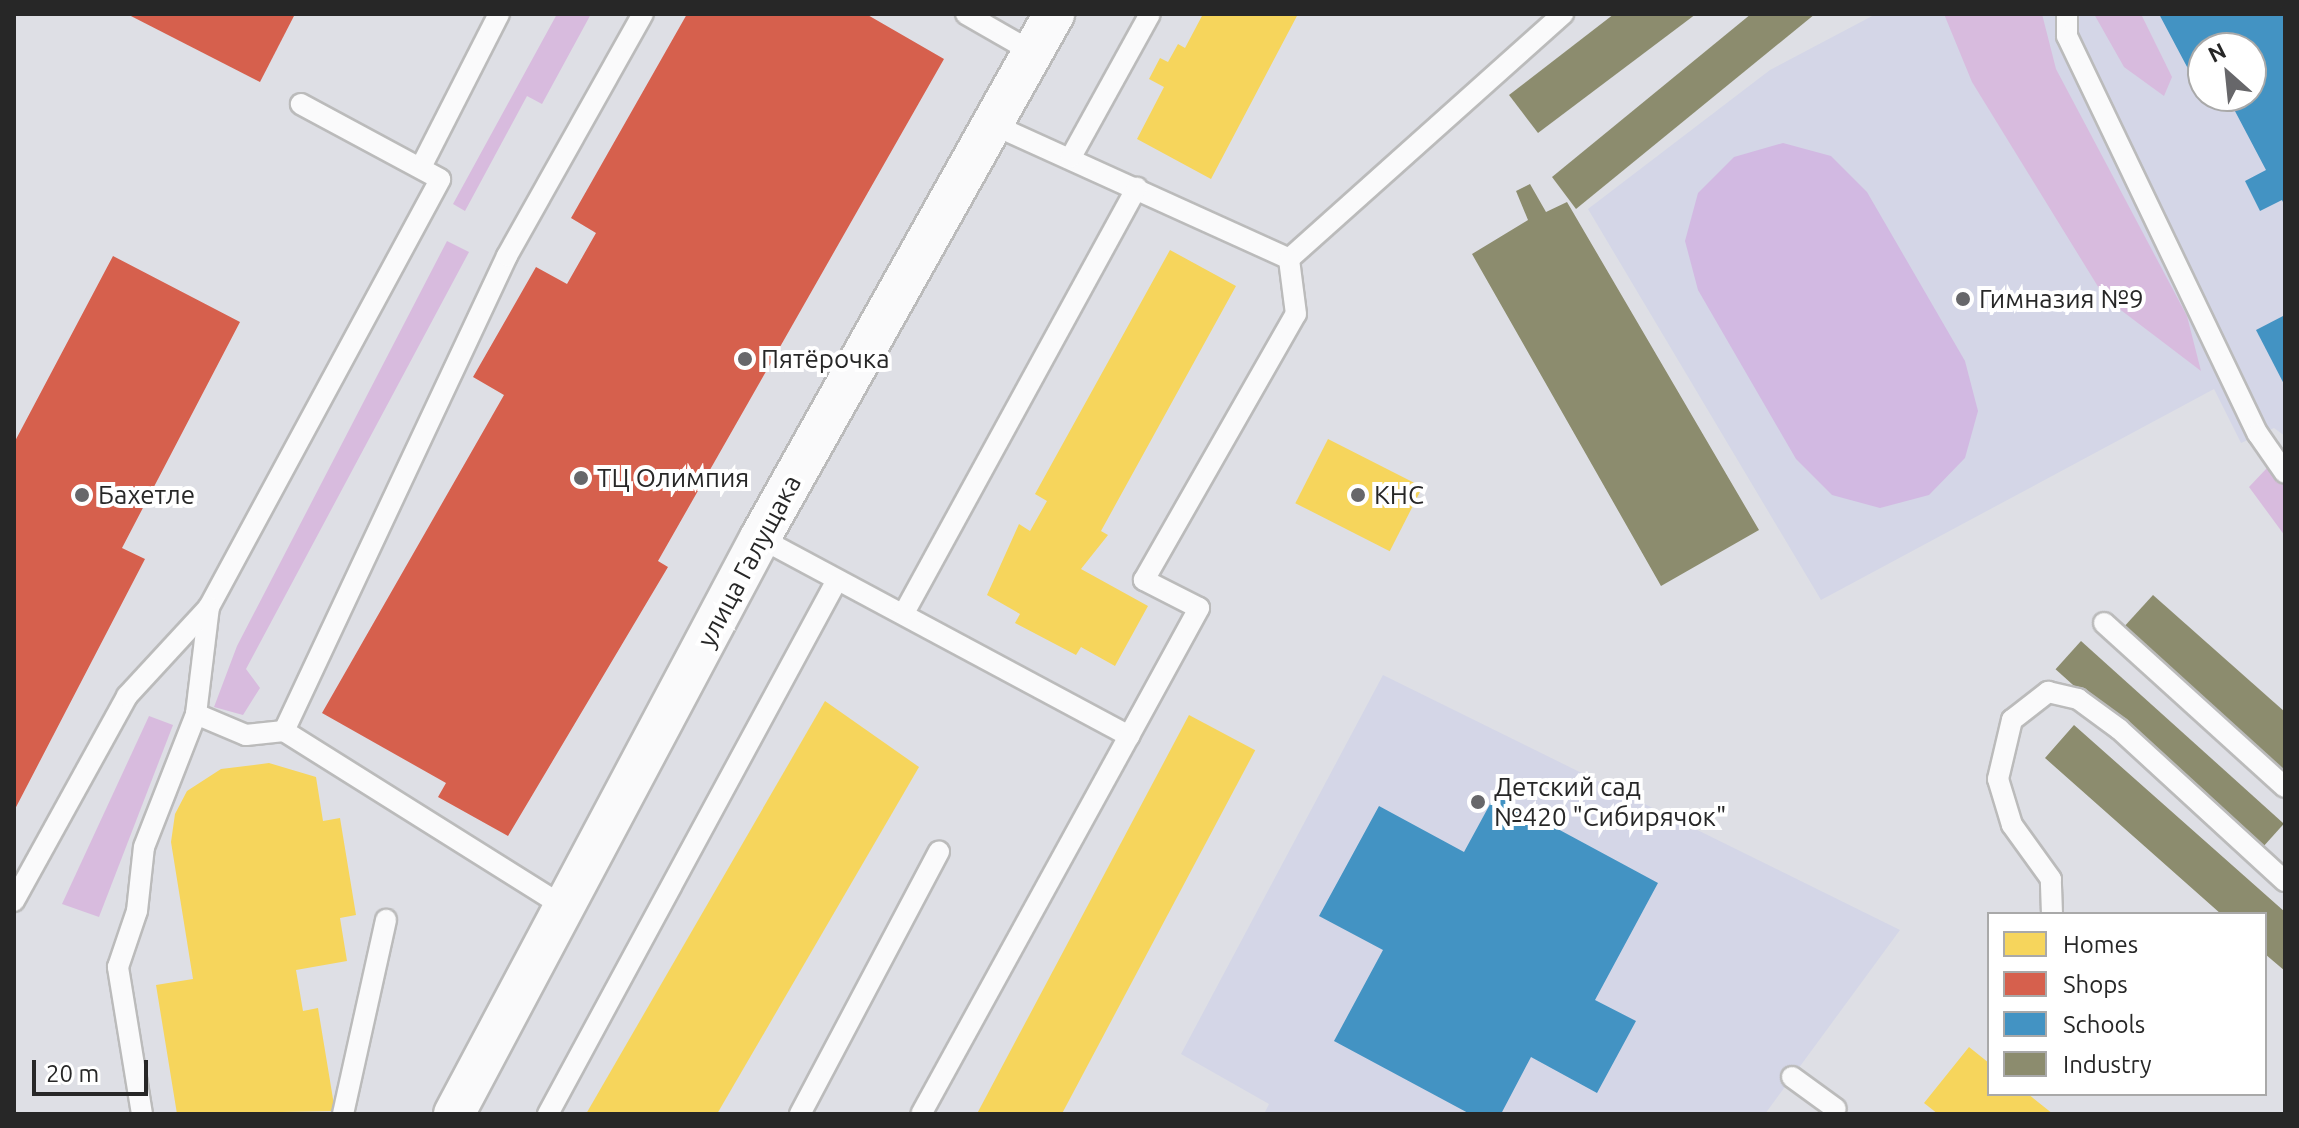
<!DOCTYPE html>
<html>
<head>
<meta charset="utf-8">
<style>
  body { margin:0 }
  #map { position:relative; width:2299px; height:1128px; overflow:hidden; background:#dedfe5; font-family:Ubuntu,sans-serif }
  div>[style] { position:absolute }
  .education>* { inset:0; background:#d4d6e7 }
  .green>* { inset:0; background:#d8bbde }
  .pitch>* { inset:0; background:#d2b9e2 }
  .homes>* { inset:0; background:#f6d55c; transform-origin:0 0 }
  .shops>* { inset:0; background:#d6604d }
  .schools>* { inset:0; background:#4393c3 }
  .industry>* { inset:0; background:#8c8c6e; transform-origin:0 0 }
  .roads { filter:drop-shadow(2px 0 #bbb) drop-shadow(-2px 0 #bbb) drop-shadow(0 2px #bbb) drop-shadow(0 -2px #bbb) }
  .lane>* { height:20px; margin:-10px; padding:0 10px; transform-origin:10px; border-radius:10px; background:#fafafb }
  .street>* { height:40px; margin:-20px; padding:0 20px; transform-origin:20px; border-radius:20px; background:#fafafb }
  .dots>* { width:22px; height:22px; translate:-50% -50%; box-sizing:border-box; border:4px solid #fff; border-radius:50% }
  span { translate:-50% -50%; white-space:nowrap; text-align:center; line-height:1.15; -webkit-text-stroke:8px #fff; paint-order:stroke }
  .poi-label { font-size:26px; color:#272727 }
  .left { translate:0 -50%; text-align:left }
  .street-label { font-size:26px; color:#272727 }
  .frame { position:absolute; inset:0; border:16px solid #272727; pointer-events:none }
  .legend { position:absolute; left:1987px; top:912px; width:280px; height:184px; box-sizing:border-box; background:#fff; border:2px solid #a9a9a9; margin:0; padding:10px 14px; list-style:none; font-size:24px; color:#272727 }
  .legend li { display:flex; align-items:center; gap:16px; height:40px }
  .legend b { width:40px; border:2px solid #a9a9a9 }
  .north { position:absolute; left:2187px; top:32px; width:80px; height:80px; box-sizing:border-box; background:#fff; border:2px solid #a9a9a9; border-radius:50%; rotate:333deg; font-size:22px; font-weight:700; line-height:32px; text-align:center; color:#272727 }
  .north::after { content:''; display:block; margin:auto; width:28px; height:36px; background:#67676a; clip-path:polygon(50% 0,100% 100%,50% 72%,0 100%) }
  .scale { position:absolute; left:32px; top:1060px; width:116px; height:36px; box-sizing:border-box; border:4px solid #272727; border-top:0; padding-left:10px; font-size:24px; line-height:28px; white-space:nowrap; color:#272727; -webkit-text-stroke:6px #fff; paint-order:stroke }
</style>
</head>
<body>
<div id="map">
  <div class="education">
    <i style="clip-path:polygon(evenodd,1876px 14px,2285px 14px,2285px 436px,2274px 428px,2241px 443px,2214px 389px,1821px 600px,1588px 209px,1770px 70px,1876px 14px,2203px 48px,2251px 48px,2251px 96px,2203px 96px,2203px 48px)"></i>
    <i style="clip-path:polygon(1383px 675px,1900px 930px,1765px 1114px,1264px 1114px,1269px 1104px,1181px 1054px)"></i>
  </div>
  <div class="green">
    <i style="clip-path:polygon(557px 14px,591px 14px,542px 104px,527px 96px,465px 211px,453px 204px)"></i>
    <i style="clip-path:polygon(1944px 14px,2042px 14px,2056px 69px,2187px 316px,2201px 371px,2105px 298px,1972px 82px)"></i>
    <i style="clip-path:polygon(2094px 14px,2141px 14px,2172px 77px,2164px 96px,2124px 67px)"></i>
    <i style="clip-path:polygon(447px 241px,469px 252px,246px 669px,260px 688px,243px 715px,214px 707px,237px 646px)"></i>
    <i style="clip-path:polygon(2285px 449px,2285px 536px,2249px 487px)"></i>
    <i style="clip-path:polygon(149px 716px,173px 725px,99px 917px,62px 904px)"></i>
  </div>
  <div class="pitch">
    <i style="clip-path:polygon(1783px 143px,1831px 156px,1867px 192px,1965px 361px,1978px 411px,1965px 458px,1929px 495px,1880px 508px,1832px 495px,1796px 459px,1698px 290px,1685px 241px,1698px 193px,1734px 157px)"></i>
  </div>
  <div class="homes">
    <i style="clip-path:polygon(1203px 14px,1298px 14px,1211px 179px,1137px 139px,1164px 87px,1149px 79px,1160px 58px,1168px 62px,1178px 44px,1185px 48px)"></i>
    <i style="clip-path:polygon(1170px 250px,1236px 286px,1101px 531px,1108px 535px,1081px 569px,1148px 606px,1115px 666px,1081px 647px,1076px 655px,1015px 623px,1020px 614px,987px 595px,1019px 524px,1030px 531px,1047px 501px,1035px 494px)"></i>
    <i style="left:1328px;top:439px;width:106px;height:72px;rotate:27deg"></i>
    <i style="clip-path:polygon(825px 701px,919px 767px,717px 1114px,586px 1114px)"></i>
    <i style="left:1189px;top:715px;width:75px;height:453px;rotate:28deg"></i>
    <i style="clip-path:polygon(269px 763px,316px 777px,323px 821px,340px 818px,356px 915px,340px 918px,347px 961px,296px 970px,303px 1011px,318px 1008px,335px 1111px,177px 1114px,156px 985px,193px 979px,171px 842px,175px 814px,187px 791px,221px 769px)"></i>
    <i style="clip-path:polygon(1969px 1047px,1989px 1063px,1989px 1094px,2028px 1094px,2053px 1114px,1938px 1114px,1924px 1103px)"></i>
  </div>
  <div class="shops">
    <i style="clip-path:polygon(127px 14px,295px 14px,260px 82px)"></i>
    <i style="clip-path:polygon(687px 14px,866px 14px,944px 59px,658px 561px,668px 567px,508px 836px,438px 797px,446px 783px,322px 713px,504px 395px,473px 377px,536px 267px,567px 284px,596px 233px,571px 218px)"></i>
    <i style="clip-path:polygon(113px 256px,240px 322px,122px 548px,145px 559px,14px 811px,14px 443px)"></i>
  </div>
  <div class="schools">
    <i style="clip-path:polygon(2159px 14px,2285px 14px,2285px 206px,2282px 200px,2260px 211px,2245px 181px,2266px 170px,2227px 96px,2251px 96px,2251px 48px,2203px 48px,2203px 97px)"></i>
    <i style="clip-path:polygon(2285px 315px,2285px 386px,2256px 330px)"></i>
    <i style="clip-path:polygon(1495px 795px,1658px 883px,1595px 1000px,1636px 1021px,1597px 1093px,1531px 1057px,1501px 1114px,1470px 1114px,1334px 1041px,1383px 950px,1319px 916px,1379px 806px,1464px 852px)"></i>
  </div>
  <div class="industry">
    <i style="clip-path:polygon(1614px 14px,1696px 14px,1538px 133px,1509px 95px)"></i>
    <i style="clip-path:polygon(1751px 14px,1815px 14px,1576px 209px,1552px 177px)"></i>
    <i style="clip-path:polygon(1530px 184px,1546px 212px,1567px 202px,1759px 530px,1661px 586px,1472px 254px,1528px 220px,1516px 191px)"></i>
    <i style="clip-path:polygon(2153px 595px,2285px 712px,2285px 774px,2122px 629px)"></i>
    <i style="left:2081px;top:641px;width:273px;height:38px;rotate:42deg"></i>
    <i style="clip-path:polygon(2074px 725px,2285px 912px,2285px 971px,2265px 954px,2265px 914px,2221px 914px,2045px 758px)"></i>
  </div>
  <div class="roads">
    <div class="lane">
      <i style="left:966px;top:14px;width:78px;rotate:29.8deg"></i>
      <i style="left:2067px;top:14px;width:22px;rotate:90deg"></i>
      <i style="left:2067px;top:36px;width:441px;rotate:64.4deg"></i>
      <i style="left:2258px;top:434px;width:47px;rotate:55.3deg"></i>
      <i style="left:994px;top:125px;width:324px;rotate:24.4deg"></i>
      <i style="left:1289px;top:259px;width:368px;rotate:-41.8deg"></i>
      <i style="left:1071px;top:157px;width:163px;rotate:-61.1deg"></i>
      <i style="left:421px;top:167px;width:172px;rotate:-63deg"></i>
      <i style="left:760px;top:538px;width:419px;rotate:28.2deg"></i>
      <i style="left:1129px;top:736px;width:431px;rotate:118.8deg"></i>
      <i style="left:904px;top:613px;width:485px;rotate:-61.3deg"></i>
      <i style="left:2104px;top:623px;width:244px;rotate:42.2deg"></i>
      <i style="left:196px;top:714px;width:108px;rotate:-83.1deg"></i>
      <i style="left:209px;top:607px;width:486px;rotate:-61.6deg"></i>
      <i style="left:440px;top:179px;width:158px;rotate:-151.7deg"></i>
      <i style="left:284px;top:731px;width:525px;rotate:-64.85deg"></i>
      <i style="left:507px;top:256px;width:278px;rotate:-60.7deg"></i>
      <i style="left:1129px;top:736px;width:146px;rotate:-61.3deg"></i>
      <i style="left:1199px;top:608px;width:62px;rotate:-153deg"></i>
      <i style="left:1144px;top:580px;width:306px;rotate:-60.3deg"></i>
      <i style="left:1296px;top:314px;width:55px;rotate:-97.3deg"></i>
      <i style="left:14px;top:901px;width:234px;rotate:-61.1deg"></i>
      <i style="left:127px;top:696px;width:121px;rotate:-47.3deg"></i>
      <i style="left:2052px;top:914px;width:35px;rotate:-92deg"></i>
      <i style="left:2051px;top:879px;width:67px;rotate:-125.8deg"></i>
      <i style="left:2012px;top:825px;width:48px;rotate:-106.9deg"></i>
      <i style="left:1998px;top:779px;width:61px;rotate:-76.7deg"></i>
      <i style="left:2012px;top:720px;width:46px;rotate:-37.9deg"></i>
      <i style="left:2048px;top:692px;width:31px;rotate:13deg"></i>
      <i style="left:2078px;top:699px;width:51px;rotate:36.2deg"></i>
      <i style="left:2119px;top:729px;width:225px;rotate:42.5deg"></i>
      <i style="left:1792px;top:1077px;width:54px;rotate:36deg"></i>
      <i style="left:142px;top:1114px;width:149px;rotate:-99.3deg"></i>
      <i style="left:118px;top:967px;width:59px;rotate:-71.3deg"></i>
      <i style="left:137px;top:911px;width:64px;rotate:-83.8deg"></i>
      <i style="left:144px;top:847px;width:143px;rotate:-68.6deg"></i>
      <i style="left:196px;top:714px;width:54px;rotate:22.8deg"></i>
      <i style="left:246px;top:735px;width:38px;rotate:-6deg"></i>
      <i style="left:284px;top:731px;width:332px;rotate:32.1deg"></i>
      <i style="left:343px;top:1114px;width:199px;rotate:-77.5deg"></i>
      <i style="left:548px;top:1114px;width:607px;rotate:-61.58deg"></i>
      <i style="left:800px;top:1114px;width:297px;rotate:-62.1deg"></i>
    </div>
    <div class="street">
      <i style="left:454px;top:1114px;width:652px;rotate:-62.02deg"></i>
      <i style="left:760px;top:538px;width:601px;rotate:-60.7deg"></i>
    </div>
  </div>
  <div class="dots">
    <i style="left:1963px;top:299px;background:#67676a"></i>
    <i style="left:745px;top:359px;background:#67676a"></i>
    <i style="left:581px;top:478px;background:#67676a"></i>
    <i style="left:82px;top:495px;background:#67676a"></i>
    <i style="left:1358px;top:495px;background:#67676a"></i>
    <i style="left:1478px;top:802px;background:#67676a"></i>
  </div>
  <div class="poi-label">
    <span class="left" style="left:1979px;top:299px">Гимназия №9</span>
    <span class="left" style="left:761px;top:359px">Пятёрочка</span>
    <span class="left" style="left:597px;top:478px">ТЦ Олимпия</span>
    <span class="left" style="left:98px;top:495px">Бахетле</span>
    <span class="left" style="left:1374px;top:495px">КНС</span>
    <span class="left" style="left:1494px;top:802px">Детский сад<br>№420 "Сибирячок"</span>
  </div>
  <div class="street-label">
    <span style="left:749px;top:561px;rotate:-62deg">улица Галущака</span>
  </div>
  <div class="frame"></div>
  <ul class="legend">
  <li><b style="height:22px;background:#f6d55c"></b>Homes</li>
  <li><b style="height:22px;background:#d6604d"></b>Shops</li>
  <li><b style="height:22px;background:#4393c3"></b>Schools</li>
  <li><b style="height:22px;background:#8c8c6e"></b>Industry</li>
  </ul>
  <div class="north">N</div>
  <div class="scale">20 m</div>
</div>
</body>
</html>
